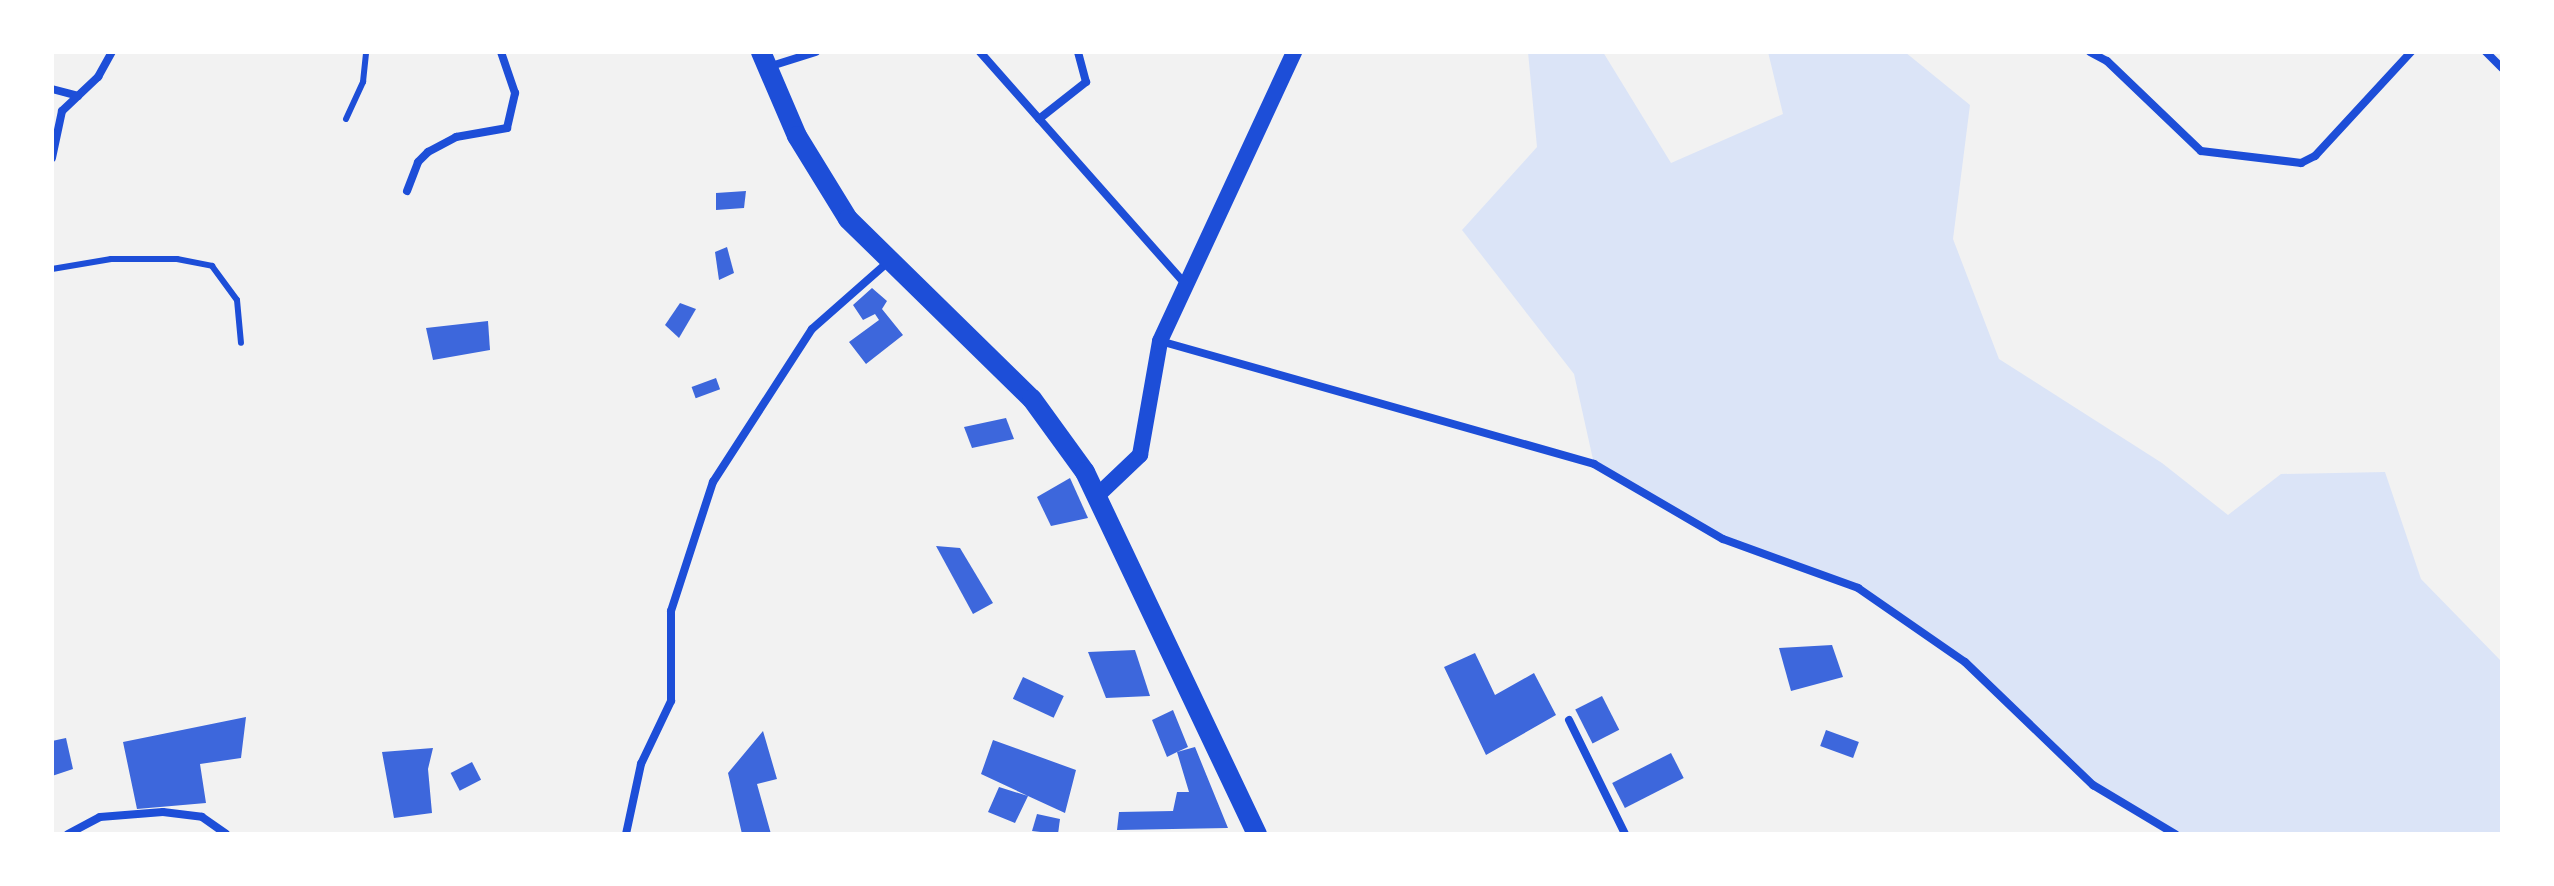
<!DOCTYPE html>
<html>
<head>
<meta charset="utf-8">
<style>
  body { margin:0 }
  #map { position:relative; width:2554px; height:886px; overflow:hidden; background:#f2f2f2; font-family:Quicksand,sans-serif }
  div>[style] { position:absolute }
  .green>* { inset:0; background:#dbe4f7 }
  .building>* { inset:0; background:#3d67dc; transform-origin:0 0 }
  .service>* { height:6px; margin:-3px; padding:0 3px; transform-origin:3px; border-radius:3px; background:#1d4ed8 }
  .minor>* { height:8px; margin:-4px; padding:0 4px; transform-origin:4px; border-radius:4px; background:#1d4ed8 }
  .secondary>* { height:16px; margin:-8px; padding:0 8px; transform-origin:8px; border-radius:8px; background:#1d4ed8 }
  .primary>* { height:20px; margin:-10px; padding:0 10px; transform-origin:10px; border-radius:10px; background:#1d4ed8 }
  span { translate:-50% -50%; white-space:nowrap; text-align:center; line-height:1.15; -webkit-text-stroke:6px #fff; paint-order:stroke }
  .frame { position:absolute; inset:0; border:54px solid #fff; pointer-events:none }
</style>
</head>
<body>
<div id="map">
  <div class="green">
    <i style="clip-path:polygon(1528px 52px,1603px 52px,1671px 163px,1783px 114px,1768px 52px,1905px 52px,1970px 105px,1953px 239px,1999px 359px,2162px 463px,2228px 515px,2281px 474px,2385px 472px,2421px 579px,2502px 662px,2502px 834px,2175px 834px,2093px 785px,1965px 662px,1858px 588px,1723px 539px,1594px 464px,1574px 374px,1462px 230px,1537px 147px)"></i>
  </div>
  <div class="building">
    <i style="clip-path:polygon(746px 191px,744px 208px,716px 210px,716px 193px)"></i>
    <i style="clip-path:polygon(727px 247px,734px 273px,719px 280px,715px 252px)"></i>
    <i style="clip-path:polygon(872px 288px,887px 301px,882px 309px,903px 335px,866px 364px,849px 342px,879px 320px,875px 314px,863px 320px,853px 305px)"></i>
    <i style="clip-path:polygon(680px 303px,696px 309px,679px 338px,665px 325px)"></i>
    <i style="clip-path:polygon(488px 321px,490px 350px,433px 360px,426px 328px)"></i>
    <i style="left:716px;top:378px;width:12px;height:26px;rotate:70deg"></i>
    <i style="clip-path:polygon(1006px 418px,1014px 439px,972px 448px,964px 427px)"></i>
    <i style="clip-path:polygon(1070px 478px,1088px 518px,1051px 526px,1037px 497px)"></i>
    <i style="clip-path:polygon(936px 546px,960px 548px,993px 603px,973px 614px)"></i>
    <i style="clip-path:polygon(1832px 645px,1843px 677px,1791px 691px,1779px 648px)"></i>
    <i style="clip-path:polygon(1135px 650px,1150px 696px,1106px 698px,1088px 652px)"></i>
    <i style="clip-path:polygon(1475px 653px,1495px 695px,1534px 673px,1556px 715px,1486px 755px,1444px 667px)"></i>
    <i style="left:1023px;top:677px;width:45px;height:24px;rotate:25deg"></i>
    <i style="left:1602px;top:696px;width:38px;height:30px;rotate:63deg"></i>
    <i style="clip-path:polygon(1173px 710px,1188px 747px,1177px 752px,1195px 747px,1228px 828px,1117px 830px,1119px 812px,1173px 811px,1177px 792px,1189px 792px,1177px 752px,1167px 757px,1152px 720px)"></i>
    <i style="clip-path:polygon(246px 717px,241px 758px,200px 764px,206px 803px,137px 809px,123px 742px)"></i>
    <i style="left:1826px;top:730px;width:35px;height:17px;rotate:20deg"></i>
    <i style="clip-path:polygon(763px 731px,777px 779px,757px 784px,771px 834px,742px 834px,728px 773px)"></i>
    <i style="clip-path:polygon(66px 738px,73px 769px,52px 776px,52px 741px)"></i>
    <i style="clip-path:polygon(993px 740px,1076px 770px,1065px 813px,1028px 796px,1015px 823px,988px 812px,999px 787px,1028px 796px,981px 774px)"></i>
    <i style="clip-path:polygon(433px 748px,428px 769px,432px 813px,394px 818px,382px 752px)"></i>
    <i style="left:1671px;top:753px;width:28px;height:66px;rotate:63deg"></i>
    <i style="left:472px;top:762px;width:20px;height:24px;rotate:63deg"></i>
    <i style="clip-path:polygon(1037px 814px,1060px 819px,1058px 834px,1032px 831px)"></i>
  </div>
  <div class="service">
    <i style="left:346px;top:119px;width:41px;rotate:-65.3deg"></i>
    <i style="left:363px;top:82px;width:30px;rotate:-84deg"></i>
    <i style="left:52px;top:269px;width:60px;rotate:-9.6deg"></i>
    <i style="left:111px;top:259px;width:66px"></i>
    <i style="left:177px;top:259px;width:36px;rotate:11deg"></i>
    <i style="left:212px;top:266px;width:42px;rotate:53.7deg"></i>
    <i style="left:237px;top:300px;width:43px;rotate:84.7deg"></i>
  </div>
  <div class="minor">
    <i style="left:980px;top:52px;width:311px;rotate:48.5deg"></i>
    <i style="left:2090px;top:52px;width:19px;rotate:28deg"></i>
    <i style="left:2107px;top:61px;width:130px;rotate:43.8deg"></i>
    <i style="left:2201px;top:151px;width:101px;rotate:6.8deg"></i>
    <i style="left:2301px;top:163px;width:16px;rotate:-27deg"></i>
    <i style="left:2315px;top:156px;width:142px;rotate:-47.3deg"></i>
    <i style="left:2486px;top:52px;width:23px;rotate:45deg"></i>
    <i style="left:768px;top:67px;width:50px;rotate:-17.4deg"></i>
    <i style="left:52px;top:89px;width:27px;rotate:15deg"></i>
    <i style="left:1039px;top:119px;width:60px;rotate:-38.2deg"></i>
    <i style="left:1086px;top:82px;width:31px;rotate:-105deg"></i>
    <i style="left:52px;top:158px;width:48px;rotate:-78deg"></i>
    <i style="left:62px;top:111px;width:50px;rotate:-43.4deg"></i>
    <i style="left:98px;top:77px;width:29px;rotate:-61deg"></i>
    <i style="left:407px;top:191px;width:31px;rotate:-69deg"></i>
    <i style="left:418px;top:162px;width:14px;rotate:-45deg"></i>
    <i style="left:428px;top:152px;width:32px;rotate:-28deg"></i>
    <i style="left:456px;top:137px;width:52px;rotate:-10deg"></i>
    <i style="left:507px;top:128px;width:36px;rotate:-77deg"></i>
    <i style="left:515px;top:93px;width:43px;rotate:-108.9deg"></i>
    <i style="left:1160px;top:341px;width:451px;rotate:15.8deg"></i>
    <i style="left:1594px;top:464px;width:149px;rotate:30.2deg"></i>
    <i style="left:1723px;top:539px;width:144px;rotate:19.9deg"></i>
    <i style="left:1858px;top:588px;width:130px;rotate:34.7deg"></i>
    <i style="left:1965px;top:662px;width:178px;rotate:43.9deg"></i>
    <i style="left:2093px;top:785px;width:96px;rotate:30.9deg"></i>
    <i style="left:1569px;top:720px;width:127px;rotate:63.8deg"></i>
    <i style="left:68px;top:834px;width:36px;rotate:-28deg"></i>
    <i style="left:100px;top:817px;width:63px;rotate:-4.5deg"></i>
    <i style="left:163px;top:812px;width:39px;rotate:7deg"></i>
    <i style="left:202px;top:817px;width:29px;rotate:35deg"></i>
    <i style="left:626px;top:834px;width:72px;rotate:-77.9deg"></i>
    <i style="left:641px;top:764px;width:70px;rotate:-64.5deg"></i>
    <i style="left:671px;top:701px;width:90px;rotate:-90deg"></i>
    <i style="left:671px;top:611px;width:136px;rotate:-72deg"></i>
    <i style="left:713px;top:482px;width:182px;rotate:-57.1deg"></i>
    <i style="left:812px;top:329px;width:101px;rotate:-41.4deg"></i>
  </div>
  <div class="secondary">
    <i style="left:1099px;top:494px;width:57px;rotate:-43.6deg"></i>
    <i style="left:1140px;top:455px;width:116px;rotate:-80deg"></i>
    <i style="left:1160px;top:341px;width:319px;rotate:-65.1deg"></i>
  </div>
  <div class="primary">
    <i style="left:761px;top:52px;width:91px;rotate:66.8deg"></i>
    <i style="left:797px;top:136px;width:97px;rotate:58.4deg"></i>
    <i style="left:848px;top:219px;width:257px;rotate:44.4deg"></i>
    <i style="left:1032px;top:399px;width:90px;rotate:54deg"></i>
    <i style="left:1085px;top:472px;width:401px;rotate:64.6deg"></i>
  </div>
  <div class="frame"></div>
</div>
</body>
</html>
